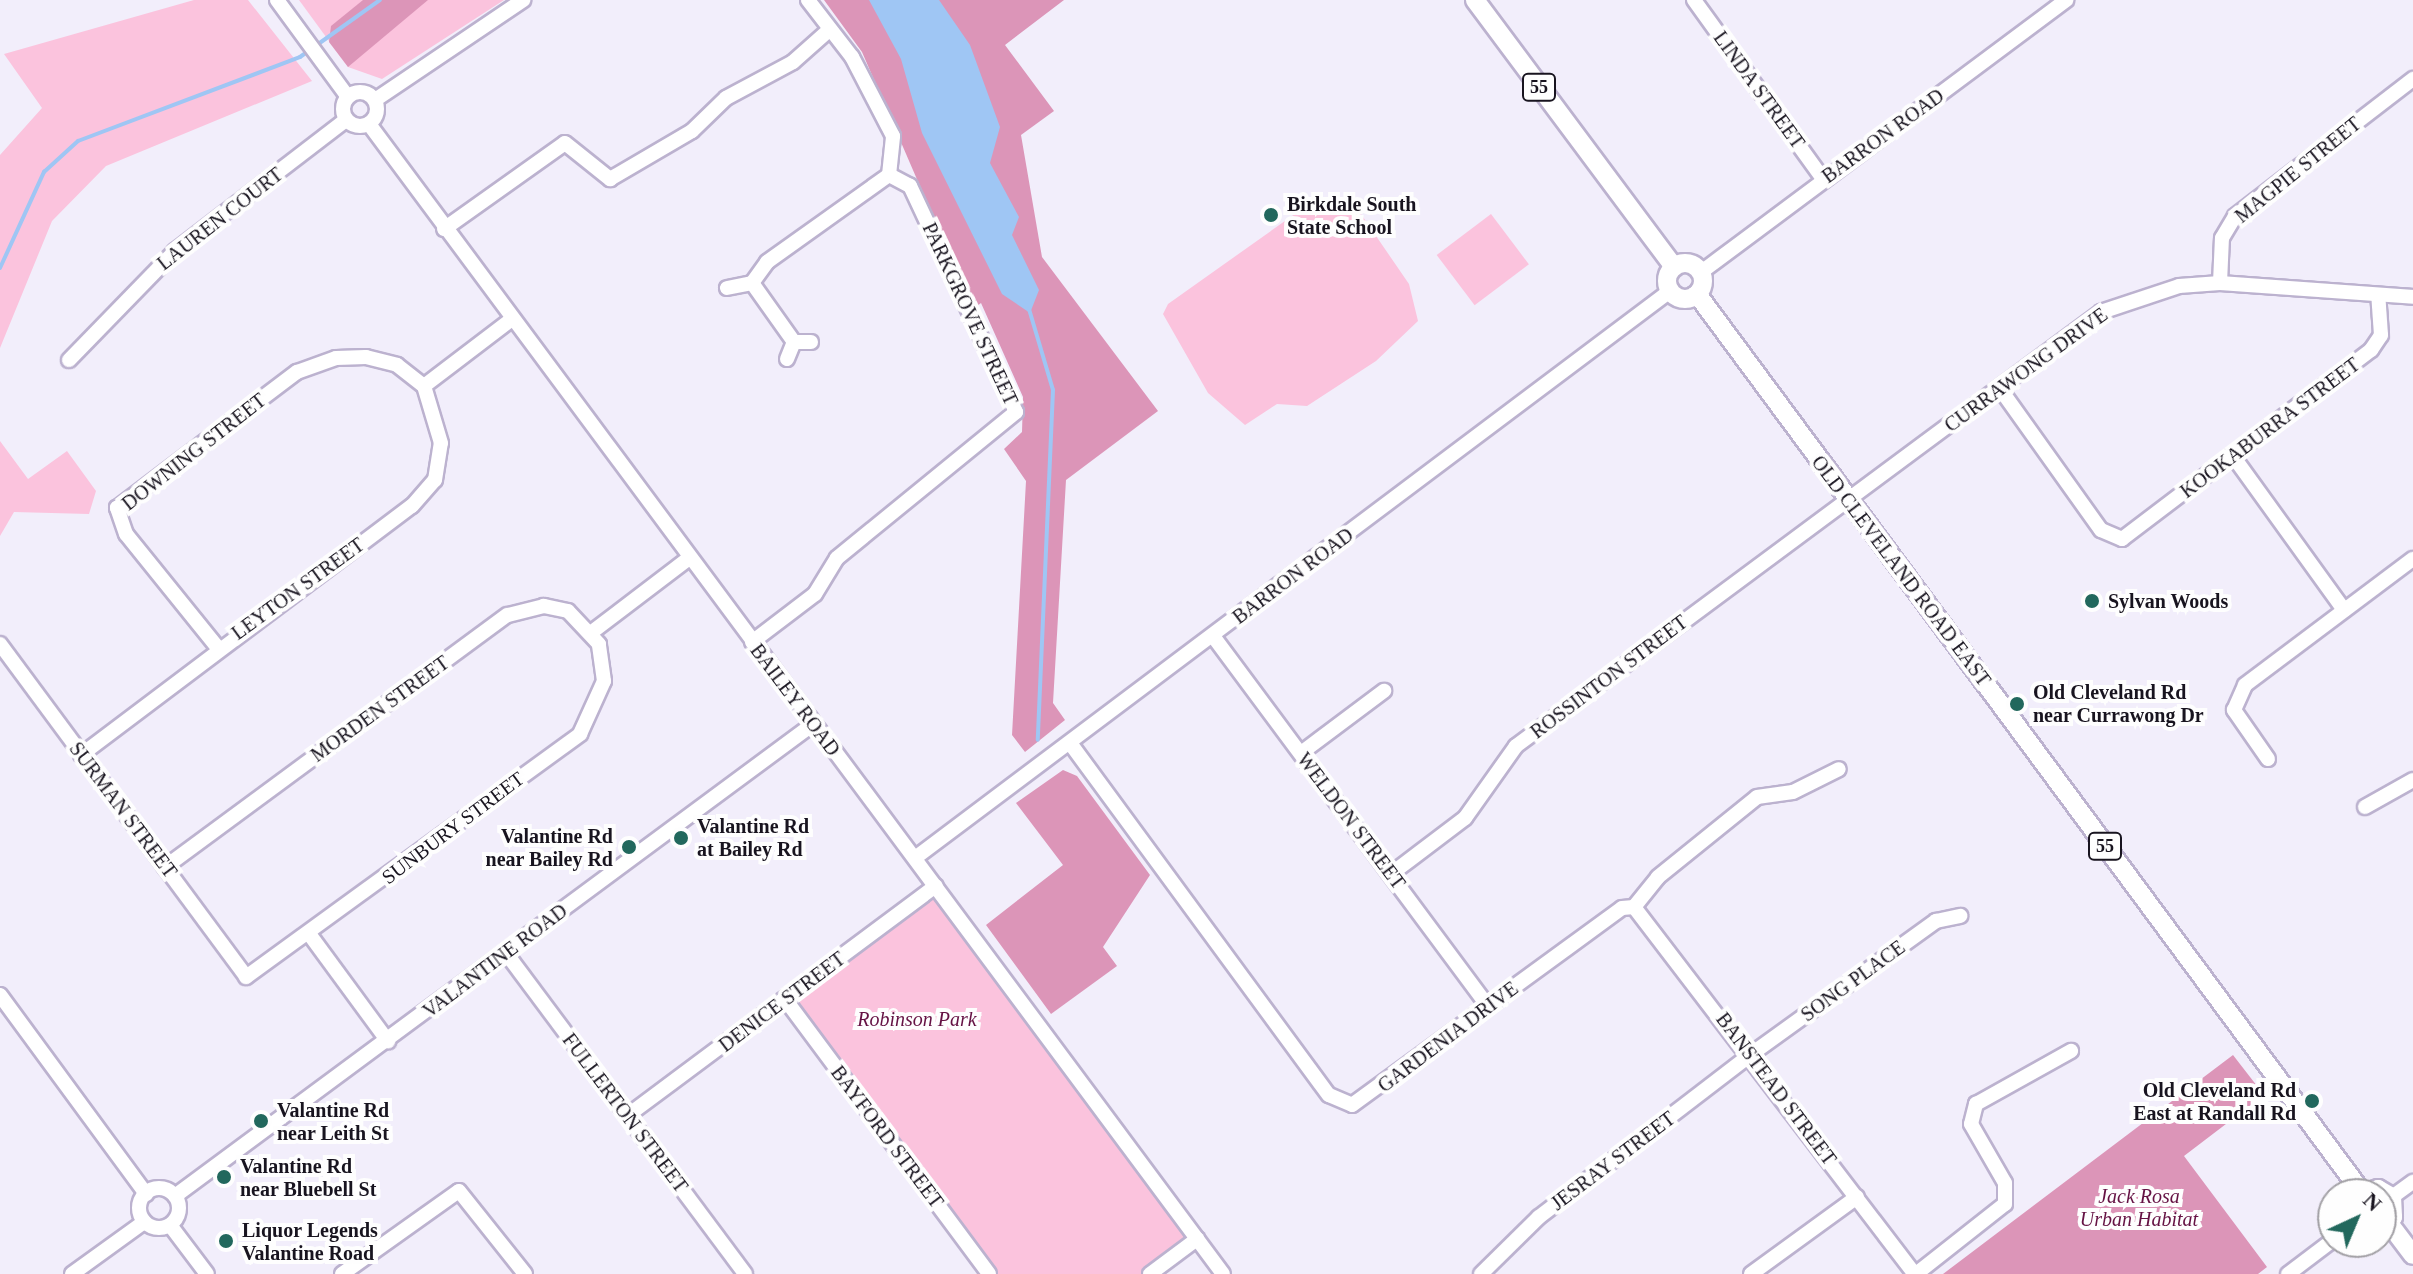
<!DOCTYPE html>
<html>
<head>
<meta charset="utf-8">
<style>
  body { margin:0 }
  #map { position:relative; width:2413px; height:1274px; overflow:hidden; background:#f2eefb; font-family:Georgia,serif }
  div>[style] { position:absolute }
  .green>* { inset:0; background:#fbc3dd; transform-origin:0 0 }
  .forest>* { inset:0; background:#dc95b8 }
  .water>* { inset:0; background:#9fc6f4 }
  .stream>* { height:4px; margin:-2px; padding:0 2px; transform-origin:2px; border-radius:2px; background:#9fc6f4 }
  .roads { filter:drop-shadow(2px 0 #bcb2cf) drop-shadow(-2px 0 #bcb2cf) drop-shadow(0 2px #bcb2cf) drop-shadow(0 -2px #bcb2cf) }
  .minor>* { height:14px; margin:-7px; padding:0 7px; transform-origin:7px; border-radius:7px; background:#fff }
  .minor>.ring { margin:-7px; padding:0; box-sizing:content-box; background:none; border:14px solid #fff; border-radius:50% }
  .major>* { height:18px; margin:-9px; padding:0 9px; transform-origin:9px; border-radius:9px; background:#fff }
  .major>.ring { margin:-9px; padding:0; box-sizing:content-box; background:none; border:18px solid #fff; border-radius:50% }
  .dots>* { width:22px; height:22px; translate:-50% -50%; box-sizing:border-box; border:4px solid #fefefe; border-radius:50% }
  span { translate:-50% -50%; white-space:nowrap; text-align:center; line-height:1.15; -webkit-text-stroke:8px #fefefe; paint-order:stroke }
  .shield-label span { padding:2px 6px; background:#fefefe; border:2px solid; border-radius:6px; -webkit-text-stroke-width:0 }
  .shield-label { font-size:18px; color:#18141f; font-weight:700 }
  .street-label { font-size:20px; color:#18141f }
  .poi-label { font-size:20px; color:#18141f; font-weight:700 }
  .left { translate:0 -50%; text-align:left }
  .right { translate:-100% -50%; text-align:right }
  .park-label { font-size:20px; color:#651244; font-style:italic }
  .north { position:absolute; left:2317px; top:1178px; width:80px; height:80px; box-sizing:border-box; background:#fefefe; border:2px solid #a2a0a5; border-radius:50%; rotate:44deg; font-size:22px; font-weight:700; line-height:32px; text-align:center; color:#18141f }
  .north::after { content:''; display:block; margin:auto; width:28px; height:36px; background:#22685d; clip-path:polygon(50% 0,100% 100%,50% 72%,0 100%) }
</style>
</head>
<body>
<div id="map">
  <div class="green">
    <i style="clip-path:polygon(194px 0,248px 0,312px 81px,106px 166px,52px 221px,0 348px,0 155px,42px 108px,4px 54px)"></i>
    <i style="clip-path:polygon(299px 0,504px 0,382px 79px,348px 67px)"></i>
    <i style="clip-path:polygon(1334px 197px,1352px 201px,1409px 284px,1418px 321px,1376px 361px,1307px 406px,1277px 404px,1245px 425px,1208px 393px,1163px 314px,1168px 304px,1299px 211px)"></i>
    <i style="left:1491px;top:214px;width:63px;height:68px;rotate:53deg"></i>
    <i style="clip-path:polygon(0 441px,28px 479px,67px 451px,96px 491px,89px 514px,14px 512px,0 536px)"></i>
    <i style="clip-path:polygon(936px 886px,1197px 1239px,1150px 1274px,989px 1274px,785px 999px)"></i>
  </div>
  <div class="forest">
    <i style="clip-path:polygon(363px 0,428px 0,348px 67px,329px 42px,331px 26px)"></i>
    <i style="clip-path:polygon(824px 0,1064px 0,1005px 45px,1054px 111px,1021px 135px,1042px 257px,1158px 411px,1066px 480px,1053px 703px,1065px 720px,1025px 752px,1012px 735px,1026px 481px,1004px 449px,1022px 432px,1023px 397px,981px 303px,973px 309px,862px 52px)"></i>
    <i style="clip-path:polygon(1063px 770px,1077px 776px,1150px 875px,1103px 947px,1117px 966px,1051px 1014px,986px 925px,1063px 865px,1016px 803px)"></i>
    <i style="clip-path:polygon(2233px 1055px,2264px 1095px,2184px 1156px,2267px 1267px,2258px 1274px,1943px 1274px)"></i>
  </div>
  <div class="water">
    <i style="clip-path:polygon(869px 0,939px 0,970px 45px,1000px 127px,990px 163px,1019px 217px,1012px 235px,1039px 290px,1030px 313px,1002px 294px,922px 133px,901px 59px)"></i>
  </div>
  <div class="stream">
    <i style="left:0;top:268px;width:106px;rotate:-65.4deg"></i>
    <i style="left:44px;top:172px;width:46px;rotate:-42.4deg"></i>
    <i style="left:78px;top:141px;width:237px;rotate:-20.7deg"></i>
    <i style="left:300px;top:57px;width:98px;rotate:-35.5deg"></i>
    <i style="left:1029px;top:309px;width:84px;rotate:73.5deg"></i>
    <i style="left:1053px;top:390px;width:350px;rotate:92.5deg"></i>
  </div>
  <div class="roads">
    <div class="minor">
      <i style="left:277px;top:0;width:120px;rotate:53.8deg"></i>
      <i style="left:1694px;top:0;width:221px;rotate:54.2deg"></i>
      <i class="ring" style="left:343px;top:92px;width:20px;height:20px"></i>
      <i style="left:375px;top:100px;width:179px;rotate:-34deg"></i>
      <i style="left:369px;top:124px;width:1432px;rotate:53.4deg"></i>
      <i style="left:444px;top:229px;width:148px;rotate:-35.4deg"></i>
      <i style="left:565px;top:143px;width:58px;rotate:38.7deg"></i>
      <i style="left:610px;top:179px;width:95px;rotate:-30.3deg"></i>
      <i style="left:692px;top:131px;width:47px;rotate:-44.1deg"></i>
      <i style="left:726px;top:98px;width:76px;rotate:-28.2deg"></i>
      <i style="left:793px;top:62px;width:47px;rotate:-41.5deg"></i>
      <i style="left:1700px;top:273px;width:457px;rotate:-36.7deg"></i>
      <i style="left:2220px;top:283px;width:45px;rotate:-87.5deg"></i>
      <i style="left:2222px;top:238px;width:26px;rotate:-59deg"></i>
      <i style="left:2235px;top:216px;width:225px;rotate:-37.6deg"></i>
      <i style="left:727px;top:288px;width:25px;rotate:-11deg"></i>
      <i style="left:811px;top:342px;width:17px;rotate:180deg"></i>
      <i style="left:794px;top:342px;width:72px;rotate:-125.4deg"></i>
      <i style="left:752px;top:283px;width:26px;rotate:-54deg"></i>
      <i style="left:767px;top:262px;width:150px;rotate:-35.5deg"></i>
      <i style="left:787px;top:359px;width:18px;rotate:-68deg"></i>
      <i style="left:69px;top:360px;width:152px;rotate:-45.8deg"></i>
      <i style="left:175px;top:251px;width:215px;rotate:-37.5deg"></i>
      <i style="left:424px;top:386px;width:111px;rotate:-37.3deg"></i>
      <i style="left:2001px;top:390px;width:172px;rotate:54.5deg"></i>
      <i style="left:2101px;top:530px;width:23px;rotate:23deg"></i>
      <i style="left:2122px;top:539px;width:313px;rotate:-37.2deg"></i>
      <i style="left:2371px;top:350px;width:18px;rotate:-56deg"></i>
      <i style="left:2381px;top:335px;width:39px;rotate:-94deg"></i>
      <i style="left:2233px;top:456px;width:190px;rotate:54.2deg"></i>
      <i style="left:592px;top:632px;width:122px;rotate:-37.3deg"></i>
      <i style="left:1213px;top:636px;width:461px;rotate:53.4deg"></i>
      <i style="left:752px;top:642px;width:79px;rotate:-37.3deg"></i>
      <i style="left:815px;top:594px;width:42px;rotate:-58.6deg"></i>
      <i style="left:837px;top:558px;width:231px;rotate:-39.2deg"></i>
      <i style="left:1016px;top:412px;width:250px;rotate:-115.1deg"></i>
      <i style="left:910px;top:186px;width:24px;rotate:-152deg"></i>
      <i style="left:889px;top:175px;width:39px;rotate:-84deg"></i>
      <i style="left:893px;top:136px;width:89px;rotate:-117.4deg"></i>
      <i style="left:852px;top:57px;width:72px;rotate:-127.7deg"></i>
      <i style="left:0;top:644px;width:414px;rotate:53.5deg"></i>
      <i style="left:246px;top:977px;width:413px;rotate:-36deg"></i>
      <i style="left:580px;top:734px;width:58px;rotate:-65.6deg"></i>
      <i style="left:604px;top:681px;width:37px;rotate:-98deg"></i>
      <i style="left:599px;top:644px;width:45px;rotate:-133.2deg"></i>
      <i style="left:568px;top:611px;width:25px;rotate:-168deg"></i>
      <i style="left:544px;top:606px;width:38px;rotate:166deg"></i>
      <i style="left:507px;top:615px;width:425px;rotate:143.6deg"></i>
      <i style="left:218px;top:648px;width:146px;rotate:-128.9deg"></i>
      <i style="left:126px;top:534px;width:28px;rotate:-109deg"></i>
      <i style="left:117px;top:508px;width:226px;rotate:-37.1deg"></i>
      <i style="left:297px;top:372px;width:41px;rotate:-19.7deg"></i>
      <i style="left:336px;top:358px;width:30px;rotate:-2deg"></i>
      <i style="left:366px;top:357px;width:32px;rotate:14deg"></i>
      <i style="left:397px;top:365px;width:34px;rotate:38deg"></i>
      <i style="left:1070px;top:743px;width:437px;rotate:53.7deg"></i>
      <i style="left:1329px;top:1095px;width:25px;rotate:23deg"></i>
      <i style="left:1352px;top:1105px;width:334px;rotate:-36.1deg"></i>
      <i style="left:1622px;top:908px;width:12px;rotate:-5deg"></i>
      <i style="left:1634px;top:907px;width:38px;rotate:-51deg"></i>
      <i style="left:1658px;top:877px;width:127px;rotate:-38.9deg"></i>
      <i style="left:1757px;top:797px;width:36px;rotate:-8deg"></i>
      <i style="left:1793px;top:792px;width:51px;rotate:-26.6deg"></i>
      <i style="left:1301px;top:753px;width:104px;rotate:-36.8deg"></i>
      <i style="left:81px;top:755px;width:414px;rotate:-37deg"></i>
      <i style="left:412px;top:506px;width:35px;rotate:-49deg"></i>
      <i style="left:435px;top:480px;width:37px;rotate:-81deg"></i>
      <i style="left:441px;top:443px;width:59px;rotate:-106.6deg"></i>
      <i style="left:2268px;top:759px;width:60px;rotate:-124.8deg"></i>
      <i style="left:2234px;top:710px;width:27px;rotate:-66deg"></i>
      <i style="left:2245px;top:685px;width:210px;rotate:-36.9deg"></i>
      <i style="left:2365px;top:807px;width:55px;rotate:-29.4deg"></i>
      <i style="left:915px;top:858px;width:944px;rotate:-36.91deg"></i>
      <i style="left:1391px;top:874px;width:93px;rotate:-37.1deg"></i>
      <i style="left:1465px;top:818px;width:88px;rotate:-54.7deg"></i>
      <i style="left:1516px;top:746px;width:728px;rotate:-36.57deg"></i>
      <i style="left:2101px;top:312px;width:82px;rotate:-18.4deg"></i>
      <i style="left:2179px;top:286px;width:41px;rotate:-4.2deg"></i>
      <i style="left:2220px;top:283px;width:194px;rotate:4.1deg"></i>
      <i style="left:1634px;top:907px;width:462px;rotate:52.6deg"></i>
      <i style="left:310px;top:935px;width:132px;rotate:53.7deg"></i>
      <i style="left:506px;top:953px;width:400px;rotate:53.3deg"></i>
      <i style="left:0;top:995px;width:247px;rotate:53.7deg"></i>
      <i style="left:785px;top:999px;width:342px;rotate:53.4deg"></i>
      <i style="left:627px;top:1116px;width:385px;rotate:-36.7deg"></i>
      <i class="ring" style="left:139px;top:1188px;width:26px;height:26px"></i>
      <i style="left:175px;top:1196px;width:794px;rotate:-36.49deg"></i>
      <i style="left:2392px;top:1197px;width:26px;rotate:-36deg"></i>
      <i style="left:170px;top:1225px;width:61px;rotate:52.9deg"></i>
      <i style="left:72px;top:1274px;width:89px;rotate:-35.8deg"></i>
      <i style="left:342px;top:1274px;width:143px;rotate:-35.4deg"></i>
      <i style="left:459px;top:1191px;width:106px;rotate:51.5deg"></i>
      <i style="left:1150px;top:1274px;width:59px;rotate:-36.7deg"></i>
      <i style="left:1481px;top:1274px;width:81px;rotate:-44.5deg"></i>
      <i style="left:1539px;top:1217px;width:275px;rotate:-37.5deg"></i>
      <i style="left:1757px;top:1050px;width:221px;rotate:-35.8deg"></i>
      <i style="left:1936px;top:921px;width:25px;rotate:-12deg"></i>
      <i style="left:1751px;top:1274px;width:131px;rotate:-36deg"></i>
      <i style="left:1916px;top:1274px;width:113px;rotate:-38.2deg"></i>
      <i style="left:2005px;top:1204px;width:21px;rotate:-90deg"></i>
      <i style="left:2005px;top:1183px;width:68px;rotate:-120deg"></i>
      <i style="left:1971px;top:1124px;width:21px;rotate:-76deg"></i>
      <i style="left:1976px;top:1104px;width:109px;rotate:-29.2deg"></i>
      <i style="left:2288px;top:1274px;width:56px;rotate:-37.1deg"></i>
    </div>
    <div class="major">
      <i style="left:1475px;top:0;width:333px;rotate:53.3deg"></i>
      <i class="ring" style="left:1667px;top:263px;width:18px;height:18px"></i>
      <i style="left:1697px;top:294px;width:1120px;rotate:53.5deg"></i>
      <i style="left:2363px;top:1194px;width:16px;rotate:-18deg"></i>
      <i style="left:2378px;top:1189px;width:16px;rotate:30deg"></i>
      <i style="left:2392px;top:1197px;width:20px;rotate:87deg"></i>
      <i style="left:2393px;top:1217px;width:15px;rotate:143deg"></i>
      <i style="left:2388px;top:1222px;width:41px;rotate:52.9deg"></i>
    </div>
  </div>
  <div class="dots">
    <i style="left:1271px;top:215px;background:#22685d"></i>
    <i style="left:2092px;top:601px;background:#22685d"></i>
    <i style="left:2017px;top:704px;background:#22685d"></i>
    <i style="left:681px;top:838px;background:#22685d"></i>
    <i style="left:629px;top:847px;background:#22685d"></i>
    <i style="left:2312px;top:1101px;background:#22685d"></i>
    <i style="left:261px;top:1121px;background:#22685d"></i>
    <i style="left:224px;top:1177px;background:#22685d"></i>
    <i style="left:226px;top:1241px;background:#22685d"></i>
  </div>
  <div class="shield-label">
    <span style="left:1539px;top:87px">55</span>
    <span style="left:2105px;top:846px">55</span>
  </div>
  <div class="street-label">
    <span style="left:1759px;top:90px;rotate:54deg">LINDA STREET</span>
    <span style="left:1883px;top:136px;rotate:-36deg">BARRON ROAD</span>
    <span style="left:2298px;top:170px;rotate:-39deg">MAGPIE STREET</span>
    <span style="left:220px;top:219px;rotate:-38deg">LAUREN COURT</span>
    <span style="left:970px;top:314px;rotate:65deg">PARKGROVE STREET</span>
    <span style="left:2026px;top:370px;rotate:-36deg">CURRAWONG DRIVE</span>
    <span style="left:2270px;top:428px;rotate:-37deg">KOOKABURRA STREET</span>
    <span style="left:194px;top:452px;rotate:-38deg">DOWNING STREET</span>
    <span style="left:1901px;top:571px;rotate:53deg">OLD CLEVELAND ROAD EAST</span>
    <span style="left:1293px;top:576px;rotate:-37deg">BARRON ROAD</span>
    <span style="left:298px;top:589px;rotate:-36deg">LEYTON STREET</span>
    <span style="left:1609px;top:677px;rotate:-37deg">ROSSINTON STREET</span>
    <span style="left:795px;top:700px;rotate:53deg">BAILEY ROAD</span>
    <span style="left:380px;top:709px;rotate:-36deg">MORDEN STREET</span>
    <span style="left:123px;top:810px;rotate:53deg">SURMAN STREET</span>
    <span style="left:1351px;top:821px;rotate:53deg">WELDON STREET</span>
    <span style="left:453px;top:828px;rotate:-37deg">SUNBURY STREET</span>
    <span style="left:495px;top:961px;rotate:-37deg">VALANTINE ROAD</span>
    <span style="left:1853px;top:981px;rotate:-36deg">SONG PLACE</span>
    <span style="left:782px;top:1002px;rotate:-37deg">DENICE STREET</span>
    <span style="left:1448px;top:1037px;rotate:-37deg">GARDENIA DRIVE</span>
    <span style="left:1776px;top:1089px;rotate:53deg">BANSTEAD STREET</span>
    <span style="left:625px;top:1113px;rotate:53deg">FULLERTON STREET</span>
    <span style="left:887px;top:1137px;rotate:53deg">BAYFORD STREET</span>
    <span style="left:1613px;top:1161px;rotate:-37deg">JESRAY STREET</span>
  </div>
  <div class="poi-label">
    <span class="left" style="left:1287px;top:216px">Birkdale South<br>State School</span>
    <span class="left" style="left:2108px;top:601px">Sylvan Woods</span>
    <span class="left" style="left:2033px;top:704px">Old Cleveland Rd<br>near Currawong Dr</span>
    <span class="left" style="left:697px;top:838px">Valantine Rd<br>at Bailey Rd</span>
    <span class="right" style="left:613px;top:848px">Valantine Rd<br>near Bailey Rd</span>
    <span class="right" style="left:2296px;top:1102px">Old Cleveland Rd<br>East at Randall Rd</span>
    <span class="left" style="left:277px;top:1122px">Valantine Rd<br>near Leith St</span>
    <span class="left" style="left:240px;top:1178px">Valantine Rd<br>near Bluebell St</span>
    <span class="left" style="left:242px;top:1242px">Liquor Legends<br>Valantine Road</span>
  </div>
  <div class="park-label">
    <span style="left:917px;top:1019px">Robinson Park</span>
    <span style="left:2139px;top:1208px">Jack Rosa<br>Urban Habitat</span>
  </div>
  <div class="north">N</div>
</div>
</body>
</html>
